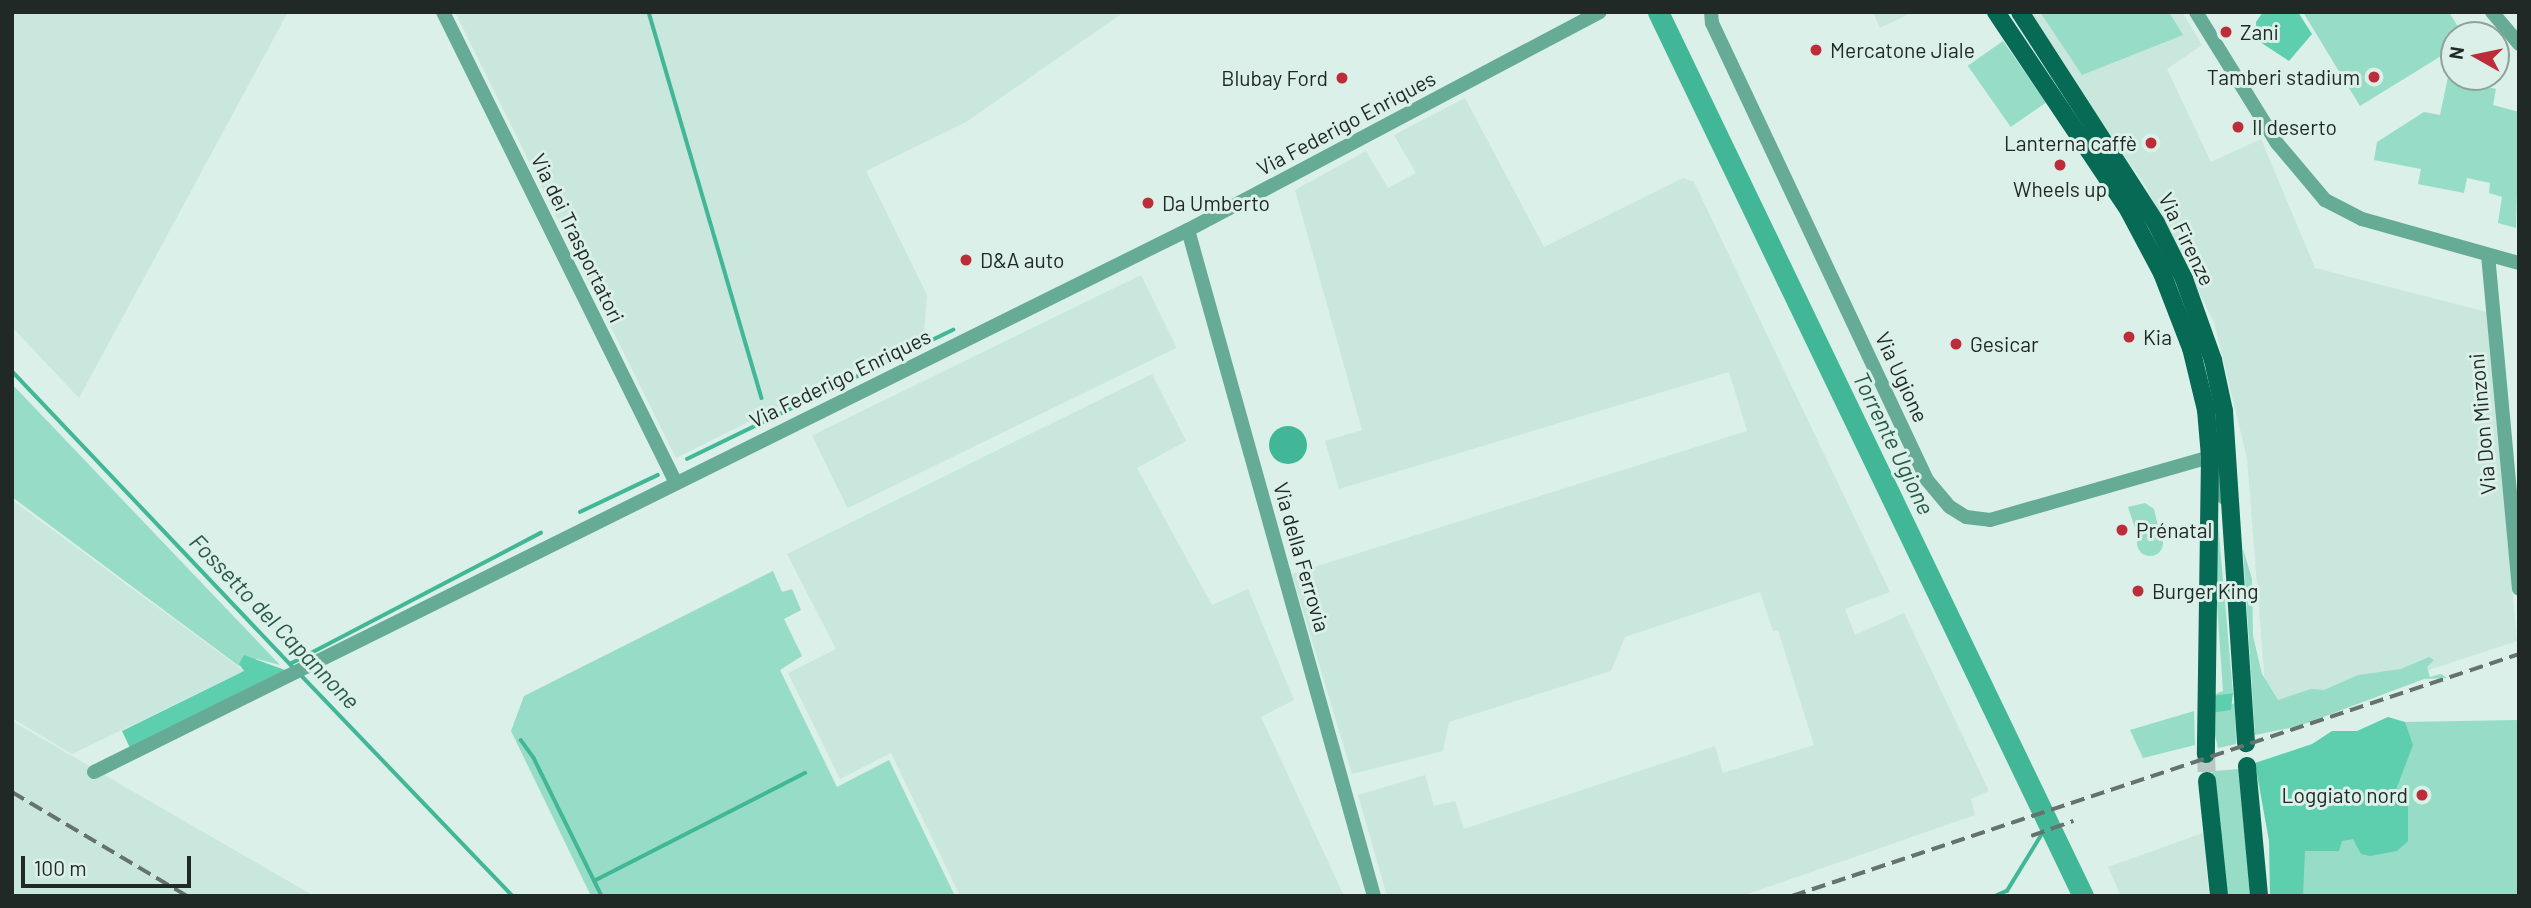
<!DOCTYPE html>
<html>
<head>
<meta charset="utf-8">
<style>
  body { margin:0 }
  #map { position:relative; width:2531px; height:908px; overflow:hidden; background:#daf0e8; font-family:Barlow,sans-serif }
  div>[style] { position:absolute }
  .built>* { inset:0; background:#c9e7dc; transform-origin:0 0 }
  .green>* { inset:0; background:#97dcc6; transform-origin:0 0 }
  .round { border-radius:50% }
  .forest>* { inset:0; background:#5dcfaf }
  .water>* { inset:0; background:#42b798 }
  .stream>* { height:3.5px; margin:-1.75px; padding:0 1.75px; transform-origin:1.75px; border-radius:1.75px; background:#42b798 }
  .river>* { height:21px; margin:-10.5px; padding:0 10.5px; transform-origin:10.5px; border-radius:10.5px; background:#42b798 }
  .major-tunnel>* { height:18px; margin-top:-9px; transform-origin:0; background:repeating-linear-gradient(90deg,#b5c8c1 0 18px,transparent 0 27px) }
  .minor>* { height:14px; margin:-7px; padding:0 7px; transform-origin:7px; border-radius:7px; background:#65ab95 }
  .major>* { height:18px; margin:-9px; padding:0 9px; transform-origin:9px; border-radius:9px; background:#066a55 }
  .rail>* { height:3.5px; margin-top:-1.75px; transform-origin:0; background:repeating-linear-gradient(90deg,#65726d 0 14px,transparent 0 21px) }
  .dots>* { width:19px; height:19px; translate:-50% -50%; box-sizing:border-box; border:4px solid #daf0e8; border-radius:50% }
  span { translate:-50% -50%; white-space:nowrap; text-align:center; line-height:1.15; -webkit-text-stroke:6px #daf0e8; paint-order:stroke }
  .poi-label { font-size:21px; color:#212926 }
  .left { translate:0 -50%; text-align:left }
  .right { translate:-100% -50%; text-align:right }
  .street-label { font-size:21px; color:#212926 }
  .water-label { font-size:23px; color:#28584a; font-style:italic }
  .frame { position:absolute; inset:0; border:14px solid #212926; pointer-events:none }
  .north { position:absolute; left:2440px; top:21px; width:70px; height:70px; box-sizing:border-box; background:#daf0e8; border:2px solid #90a09a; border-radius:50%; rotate:279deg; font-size:19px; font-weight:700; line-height:28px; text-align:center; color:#212926 }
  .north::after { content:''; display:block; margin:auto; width:24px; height:32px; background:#bd2d39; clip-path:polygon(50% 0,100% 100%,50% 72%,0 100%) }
  .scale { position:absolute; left:21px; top:856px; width:170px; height:32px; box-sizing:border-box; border:4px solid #212926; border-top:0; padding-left:9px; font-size:21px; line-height:24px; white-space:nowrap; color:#212926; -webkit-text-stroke:5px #daf0e8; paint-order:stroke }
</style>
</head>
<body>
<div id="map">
  <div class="built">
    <i style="clip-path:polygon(12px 12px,288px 12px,79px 398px,12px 327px)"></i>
    <i style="clip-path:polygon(455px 12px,1124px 12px,966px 122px,866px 171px,927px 295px,924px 334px,676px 458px)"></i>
    <i style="clip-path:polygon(1873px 12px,1913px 12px,1880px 28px)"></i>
    <i style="clip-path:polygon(2026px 12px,2182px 12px,2202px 45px,2167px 69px,2211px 162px,2261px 139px,2315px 268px,2487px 312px,2517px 641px,2268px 723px,2247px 458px,2214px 322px,2146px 187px)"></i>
    <i style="clip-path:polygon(1465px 98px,1544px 247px,1683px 178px,1694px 182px,1890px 592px,1845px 609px,1855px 635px,1904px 613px,1989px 791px,1971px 799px,1975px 815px,1742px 896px,1387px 896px,1358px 795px,1425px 775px,1434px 806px,1455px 801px,1464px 829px,1715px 746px,1723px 773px,1814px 745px,1778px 630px,1773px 631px,1760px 592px,1625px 637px,1611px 671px,1449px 722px,1443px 751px,1352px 774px,1292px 574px,1747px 431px,1729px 372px,1339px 489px,1325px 441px,1362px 430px,1295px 190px,1366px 151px,1388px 188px,1416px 173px,1394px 135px)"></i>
    <i style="left:1141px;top:275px;width:81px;height:366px;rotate:64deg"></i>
    <i style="clip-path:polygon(1152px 374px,1186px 441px,1137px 468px,1212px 605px,1248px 589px,1294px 700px,1261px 717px,1344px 896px,960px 896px,891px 753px,840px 779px,788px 673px,836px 649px,787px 554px)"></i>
    <i style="clip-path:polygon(12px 500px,244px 671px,72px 754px,12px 718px)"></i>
    <i style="clip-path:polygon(12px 721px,120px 784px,314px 896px,12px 896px)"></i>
    <i style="clip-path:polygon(2203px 833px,2209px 896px,2121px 896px,2108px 867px)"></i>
  </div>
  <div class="green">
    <i style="clip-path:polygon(2040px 12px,2169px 12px,2183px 35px,2082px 75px)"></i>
    <i style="clip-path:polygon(2303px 12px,2449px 12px,2463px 35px,2454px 35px,2454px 48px,2360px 106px)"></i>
    <i style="left:2003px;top:41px;width:75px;height:43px;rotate:55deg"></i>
    <i style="clip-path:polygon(2448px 77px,2496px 89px,2493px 105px,2519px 112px,2516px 228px,2498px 223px,2502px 197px,2489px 193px,2490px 183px,2467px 178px,2464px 193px,2418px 184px,2421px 169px,2374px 160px,2377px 142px,2424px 112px,2440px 115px)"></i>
    <i style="clip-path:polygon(12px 384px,280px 665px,257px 659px,239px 666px,12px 497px)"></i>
    <i style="clip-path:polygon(2145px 503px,2154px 509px,2158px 526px,2136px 531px,2128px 507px)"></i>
    <i style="clip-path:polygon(2217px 512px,2233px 693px,2211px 696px,2223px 691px,2215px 576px)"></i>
    <i class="round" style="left:2137px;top:530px;width:26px;height:26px"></i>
    <i style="clip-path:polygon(2243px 549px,2252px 579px,2253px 636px,2262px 674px,2278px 700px,2311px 689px,2324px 690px,2358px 675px,2401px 669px,2429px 657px,2434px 660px,2427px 667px,2430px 677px,2441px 674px,2447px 678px,2424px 679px,2299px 726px,2255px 735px)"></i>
    <i style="clip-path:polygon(773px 571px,782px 592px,792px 589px,801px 610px,784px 619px,802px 656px,780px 670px,837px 787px,889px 760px,955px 896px,591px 896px,511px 731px,524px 696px)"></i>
    <i style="clip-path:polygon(2235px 703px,2236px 744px,2218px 748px,2210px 713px)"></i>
    <i style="clip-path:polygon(2194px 711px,2195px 745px,2143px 758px,2130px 730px)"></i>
    <i style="clip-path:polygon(2519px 720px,2519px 896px,2299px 896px,2286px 766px,2402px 722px)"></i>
    <i style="left:2239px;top:769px;width:127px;height:27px;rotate:85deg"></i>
  </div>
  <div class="forest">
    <i style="clip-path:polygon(2263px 12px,2298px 12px,2312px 34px,2289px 61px,2257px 40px,2256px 22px)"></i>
    <i style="clip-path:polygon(244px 655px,285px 670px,130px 748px,122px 731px,244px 671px,239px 664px)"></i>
    <i style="clip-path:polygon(2233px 693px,2231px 710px,2210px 713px,2211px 696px)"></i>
    <i style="clip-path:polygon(2388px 717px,2405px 722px,2413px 745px,2394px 795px,2396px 801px,2405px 797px,2408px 800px,2408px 841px,2397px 851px,2370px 856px,2361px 854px,2353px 839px,2342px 841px,2339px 851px,2305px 851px,2303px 896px,2270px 896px,2269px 841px,2255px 763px,2312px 744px,2332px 731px,2357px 731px)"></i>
  </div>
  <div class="water">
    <i class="round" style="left:1269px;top:426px;width:38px;height:38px"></i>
  </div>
  <div class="stream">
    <i style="left:649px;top:12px;width:402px;rotate:73.7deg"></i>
    <i style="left:12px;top:371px;width:411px;rotate:46.5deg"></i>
    <i style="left:687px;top:459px;width:296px;rotate:-25.9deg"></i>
    <i style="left:580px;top:512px;width:86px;rotate:-25.4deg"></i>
    <i style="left:290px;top:664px;width:283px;rotate:-27.6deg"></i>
    <i style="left:300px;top:674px;width:308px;rotate:46.2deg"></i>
    <i style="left:521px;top:740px;width:22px;rotate:54deg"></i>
    <i style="left:534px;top:758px;width:154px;rotate:63.8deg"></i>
    <i style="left:594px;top:881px;width:237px;rotate:-27.1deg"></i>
    <i style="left:1995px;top:896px;width:13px;rotate:-23deg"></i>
    <i style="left:2007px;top:891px;width:79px;rotate:-58.5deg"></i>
  </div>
  <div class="river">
    <i style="left:1658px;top:12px;width:981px;rotate:64.32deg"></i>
  </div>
  <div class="major-tunnel">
    <i style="left:2206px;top:754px;width:27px;rotate:88deg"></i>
  </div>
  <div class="minor">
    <i style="left:443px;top:12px;width:525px;rotate:63.68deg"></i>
    <i style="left:1711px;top:12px;width:11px;rotate:85deg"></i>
    <i style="left:1712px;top:23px;width:505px;rotate:64.8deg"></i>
    <i style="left:1927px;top:480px;width:35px;rotate:50deg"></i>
    <i style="left:1950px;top:507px;width:19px;rotate:32deg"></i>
    <i style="left:1966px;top:517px;width:24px;rotate:7deg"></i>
    <i style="left:1990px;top:520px;width:229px;rotate:-16deg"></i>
    <i style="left:2210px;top:457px;width:43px;rotate:71.1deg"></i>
    <i style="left:2196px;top:12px;width:154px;rotate:58.3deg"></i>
    <i style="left:2277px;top:143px;width:75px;rotate:49.9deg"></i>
    <i style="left:2325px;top:200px;width:42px;rotate:27.2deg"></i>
    <i style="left:2362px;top:219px;width:163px;rotate:15.7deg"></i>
    <i style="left:2492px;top:12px;width:42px;rotate:49.8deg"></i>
    <i style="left:1188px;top:230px;width:691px;rotate:74.4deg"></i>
    <i style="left:2488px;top:255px;width:335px;rotate:84.7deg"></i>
    <i style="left:94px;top:772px;width:1221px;rotate:-26.36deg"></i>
    <i style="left:1188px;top:230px;width:466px;rotate:-27.9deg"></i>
  </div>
  <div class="major">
    <i style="left:1996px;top:12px;width:239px;rotate:56.2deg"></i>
    <i style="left:2129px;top:211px;width:70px;rotate:62deg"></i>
    <i style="left:2162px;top:273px;width:80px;rotate:68.9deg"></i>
    <i style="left:2191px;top:348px;width:64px;rotate:76.4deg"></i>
    <i style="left:2206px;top:410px;width:47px;rotate:85.1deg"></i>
    <i style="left:2210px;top:457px;width:297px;rotate:90.8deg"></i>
    <i style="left:2020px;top:12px;width:251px;rotate:57.2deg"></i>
    <i style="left:2156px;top:223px;width:63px;rotate:63.4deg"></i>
    <i style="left:2184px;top:279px;width:86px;rotate:70.3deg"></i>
    <i style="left:2213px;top:360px;width:52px;rotate:77.8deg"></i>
    <i style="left:2224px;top:411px;width:333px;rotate:86.2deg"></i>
    <i style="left:2247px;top:766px;width:131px;rotate:84.7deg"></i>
    <i style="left:2207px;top:781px;width:116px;rotate:84deg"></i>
  </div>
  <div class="rail">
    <i style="left:12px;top:792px;width:204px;rotate:30.7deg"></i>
    <i style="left:2031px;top:836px;width:45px;rotate:-19.7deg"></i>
    <i style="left:1792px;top:896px;width:766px;rotate:-18.41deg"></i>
  </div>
  <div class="dots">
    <i style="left:2226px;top:32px;background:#bd2d39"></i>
    <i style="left:1816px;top:50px;background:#bd2d39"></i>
    <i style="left:2374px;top:77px;background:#bd2d39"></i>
    <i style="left:1342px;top:78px;background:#bd2d39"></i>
    <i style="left:2238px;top:127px;background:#bd2d39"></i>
    <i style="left:2151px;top:143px;background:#bd2d39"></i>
    <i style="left:2060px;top:165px;background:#bd2d39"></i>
    <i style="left:1148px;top:203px;background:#bd2d39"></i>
    <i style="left:966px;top:260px;background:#bd2d39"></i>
    <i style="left:2129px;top:337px;background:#bd2d39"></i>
    <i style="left:1956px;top:344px;background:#bd2d39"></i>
    <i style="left:2122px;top:530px;background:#bd2d39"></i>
    <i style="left:2138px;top:591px;background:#bd2d39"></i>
    <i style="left:2422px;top:795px;background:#bd2d39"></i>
  </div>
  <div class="poi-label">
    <span class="left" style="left:2240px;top:32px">Zani</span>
    <span class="left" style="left:1830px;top:50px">Mercatone Jiale</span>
    <span class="right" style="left:2360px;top:77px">Tamberi stadium</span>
    <span class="right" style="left:1328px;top:78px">Blubay Ford</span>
    <span class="left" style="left:2252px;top:127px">Il deserto</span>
    <span class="right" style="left:2137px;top:143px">Lanterna caffè</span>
    <span style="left:2060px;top:189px">Wheels up</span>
    <span class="left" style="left:1162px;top:203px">Da Umberto</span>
    <span class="left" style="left:980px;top:260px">D&amp;A auto</span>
    <span class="left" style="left:2143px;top:337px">Kia</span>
    <span class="left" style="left:1970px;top:344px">Gesicar</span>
    <span class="left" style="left:2136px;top:530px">Prénatal</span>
    <span class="left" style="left:2152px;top:591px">Burger King</span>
    <span class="right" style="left:2408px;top:795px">Loggiato nord</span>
  </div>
  <div class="street-label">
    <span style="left:1346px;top:123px;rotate:-28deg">Via Federigo Enriques</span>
    <span style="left:578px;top:238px;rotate:64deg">Via dei Trasportatori</span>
    <span style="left:2187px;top:239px;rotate:64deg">Via Firenze</span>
    <span style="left:1902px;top:377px;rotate:65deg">Via Ugione</span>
    <span style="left:840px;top:378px;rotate:-26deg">Via Federigo Enriques</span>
    <span style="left:2482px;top:424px;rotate:-95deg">Via Don Minzoni</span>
    <span style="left:1302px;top:557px;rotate:74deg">Via della Ferrovia</span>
  </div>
  <div class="water-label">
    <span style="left:1894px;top:443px;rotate:64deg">Torrente Ugione</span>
    <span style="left:275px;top:621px;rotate:46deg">Fossetto del Capannone</span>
  </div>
  <div class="frame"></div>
  <div class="north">N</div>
  <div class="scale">100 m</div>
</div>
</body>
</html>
